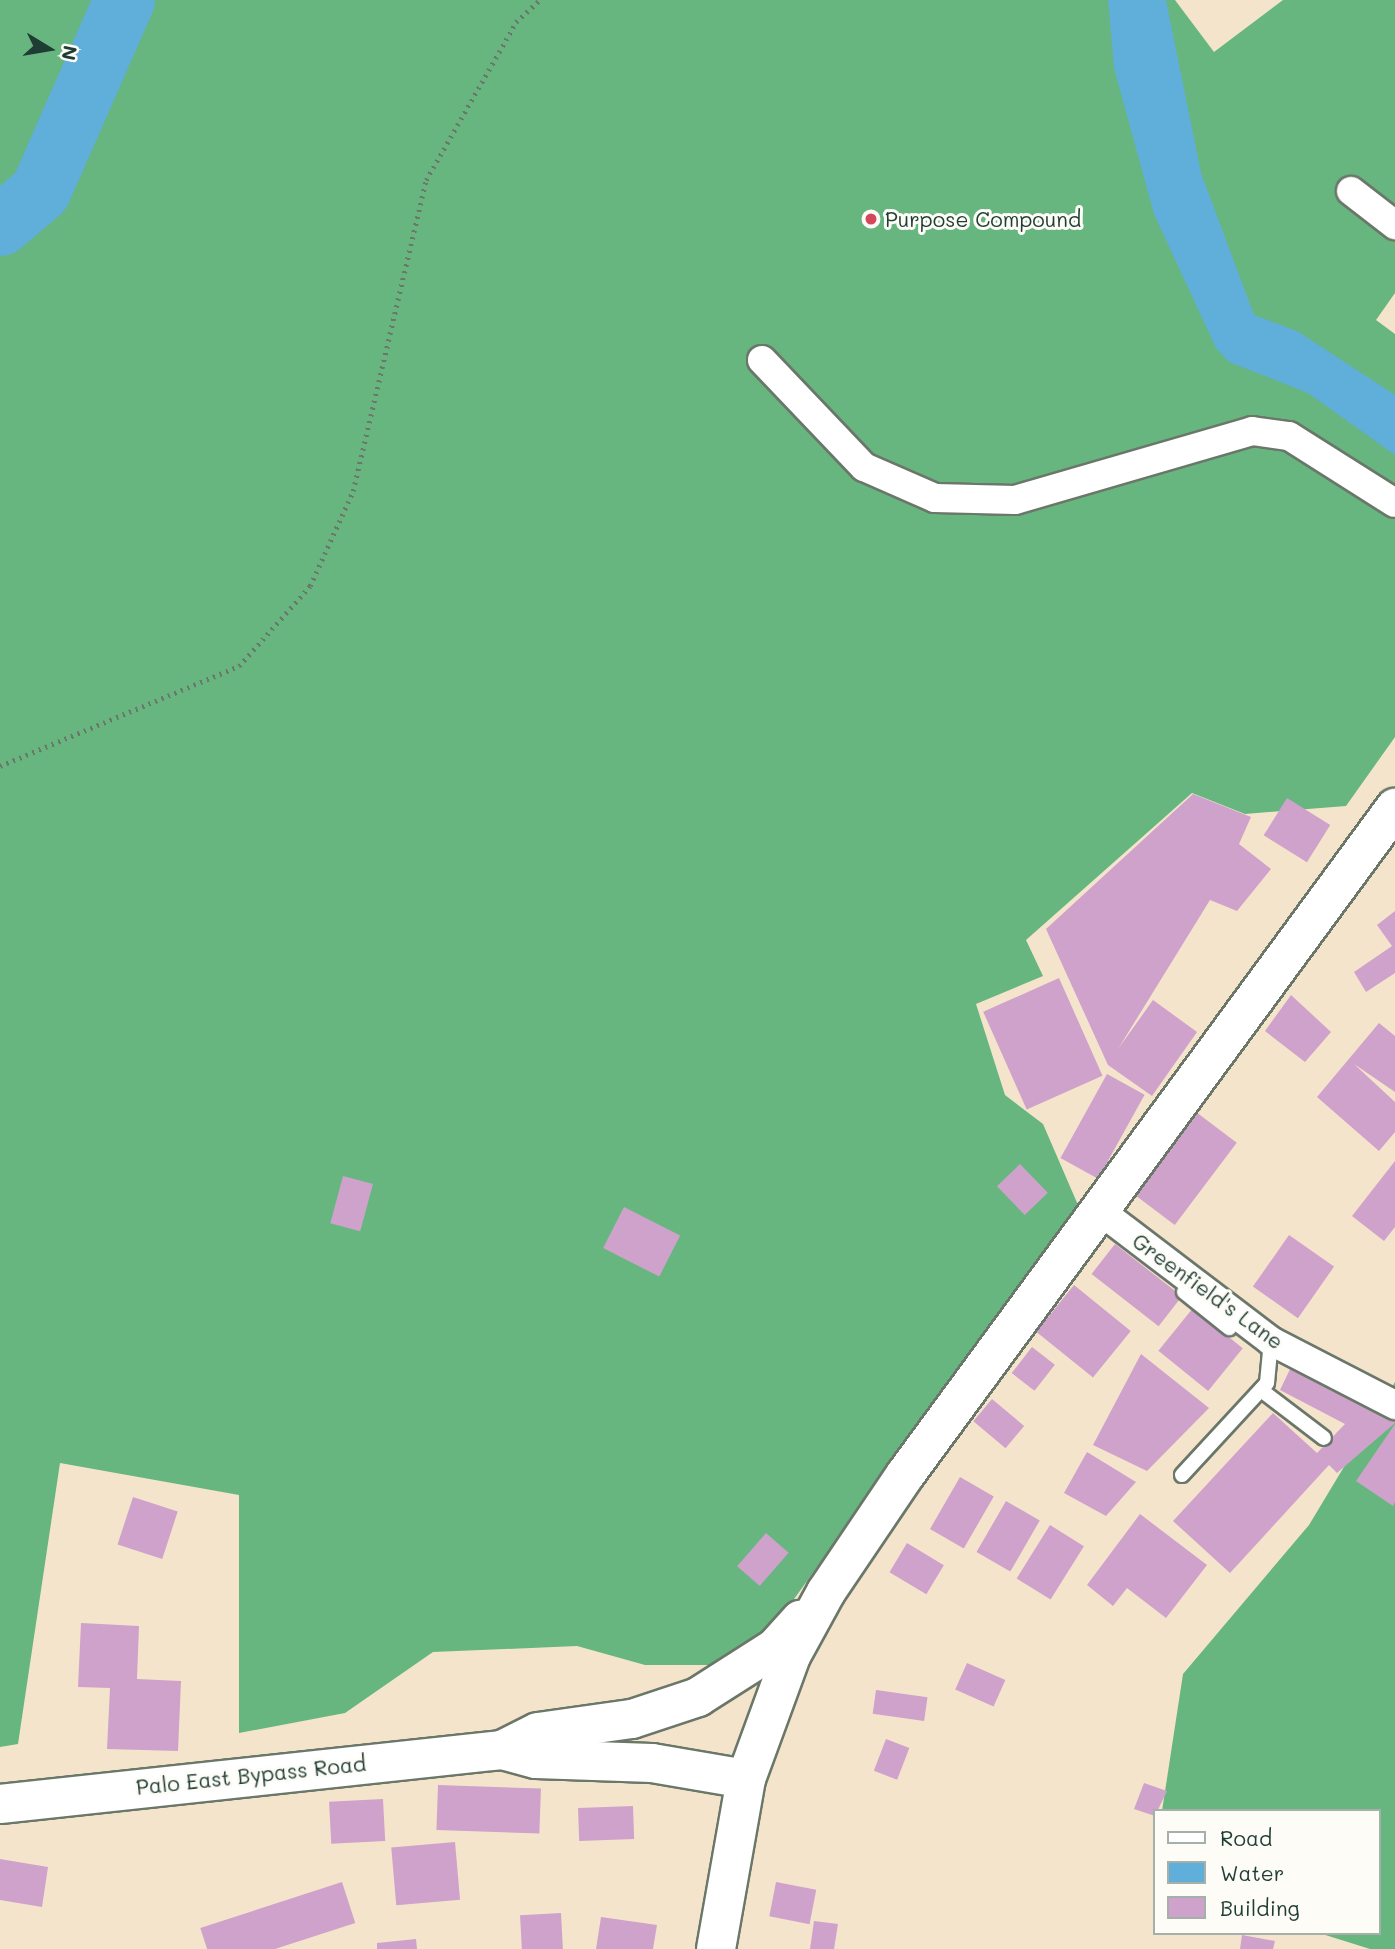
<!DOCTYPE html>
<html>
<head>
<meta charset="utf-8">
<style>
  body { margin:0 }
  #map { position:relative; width:1395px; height:1949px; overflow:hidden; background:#f5e4cc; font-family:Mali,sans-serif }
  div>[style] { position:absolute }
  .forest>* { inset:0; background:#67b680 }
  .water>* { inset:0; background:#60aeda }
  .river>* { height:61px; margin:-30.5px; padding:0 30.5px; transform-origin:30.5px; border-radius:30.5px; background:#60aeda }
  .building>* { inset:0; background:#cfa2cb; transform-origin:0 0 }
  .path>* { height:4.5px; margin-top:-2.25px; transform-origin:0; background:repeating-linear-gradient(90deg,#6a7769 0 2px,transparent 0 7px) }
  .roads { filter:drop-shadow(2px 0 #6a7769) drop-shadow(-2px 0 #6a7769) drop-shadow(0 2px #6a7769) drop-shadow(0 -2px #6a7769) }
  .lane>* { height:14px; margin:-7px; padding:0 7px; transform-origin:7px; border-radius:7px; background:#fff }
  .street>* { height:28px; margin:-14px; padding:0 14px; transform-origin:14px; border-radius:14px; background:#fff }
  .secondary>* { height:38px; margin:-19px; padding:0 19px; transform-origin:19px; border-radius:19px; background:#fff }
  .dots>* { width:19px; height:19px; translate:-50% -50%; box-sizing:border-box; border:4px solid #fdfcf7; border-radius:50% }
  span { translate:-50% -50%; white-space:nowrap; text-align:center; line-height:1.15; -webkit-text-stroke:6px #fdfcf7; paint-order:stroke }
  .poi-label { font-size:21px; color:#1f3d34 }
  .left { translate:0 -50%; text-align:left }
  .street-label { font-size:21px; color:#1f3d34 }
  .legend { position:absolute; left:1153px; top:1809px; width:228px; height:126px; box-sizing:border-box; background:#fdfcf7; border:2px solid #a4b0a9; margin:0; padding:9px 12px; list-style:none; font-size:21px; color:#1f3d34 }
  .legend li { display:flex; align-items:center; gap:14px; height:35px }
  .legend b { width:35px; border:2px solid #a4b0a9 }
  .north { position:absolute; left:14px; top:14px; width:70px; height:70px; -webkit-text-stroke:5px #fdfcf7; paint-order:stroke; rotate:101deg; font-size:19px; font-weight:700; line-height:28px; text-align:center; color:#1f3d34 }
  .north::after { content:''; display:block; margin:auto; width:24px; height:32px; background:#1f3d34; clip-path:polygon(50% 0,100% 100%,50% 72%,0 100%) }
</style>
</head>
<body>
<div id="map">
  <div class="forest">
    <i style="clip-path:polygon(0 0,1175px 0,1214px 52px,1283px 0,1395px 0,1395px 293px,1376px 320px,1395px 334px,1395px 737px,1346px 806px,1245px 814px,1192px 793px,1026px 940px,1043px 976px,976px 1004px,1005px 1095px,1043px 1124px,1078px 1205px,771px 1631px,714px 1665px,645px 1665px,577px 1646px,433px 1652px,345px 1713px,239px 1733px,239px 1495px,60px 1463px,18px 1744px,0 1747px)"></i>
    <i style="clip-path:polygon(1395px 1382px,1395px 1949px,1370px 1949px,1319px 1933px,1379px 1933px,1379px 1811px,1162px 1811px,1183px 1674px,1309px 1525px)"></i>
  </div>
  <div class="water">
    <i style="clip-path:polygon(1108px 0,1166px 0,1201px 173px,1254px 315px,1297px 331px,1395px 395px,1395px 455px,1308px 393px,1229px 362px,1216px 348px,1154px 214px,1114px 68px)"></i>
  </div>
  <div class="river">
    <i style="left:0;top:225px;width:52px;rotate:-40.4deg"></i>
    <i style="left:40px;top:191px;width:209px;rotate:-66.3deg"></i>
  </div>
  <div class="building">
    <i style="clip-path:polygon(1193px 794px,1251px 817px,1239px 844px,1271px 869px,1237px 911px,1210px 900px,1118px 1049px,1153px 1000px,1197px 1032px,1152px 1096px,1108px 1065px,1046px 929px)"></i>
    <i style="left:1287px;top:798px;width:51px;height:44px;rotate:32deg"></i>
    <i style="clip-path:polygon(1395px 911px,1395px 973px,1366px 992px,1354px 972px,1392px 946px,1377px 925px)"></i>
    <i style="left:1059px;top:978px;width:107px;height:83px;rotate:66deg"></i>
    <i style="clip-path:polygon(1291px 995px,1331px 1032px,1305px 1062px,1265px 1031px)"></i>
    <i style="clip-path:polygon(1379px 1023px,1395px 1036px,1395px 1092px,1354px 1064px,1395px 1102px,1395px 1132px,1379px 1151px,1317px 1097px)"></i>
    <i style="left:1107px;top:1074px;width:43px;height:96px;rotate:29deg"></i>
    <i style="left:1196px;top:1112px;width:51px;height:103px;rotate:37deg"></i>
    <i style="clip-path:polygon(1395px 1161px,1395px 1227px,1384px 1241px,1352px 1216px)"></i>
    <i style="left:1020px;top:1164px;width:40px;height:32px;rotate:46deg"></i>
    <i style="left:343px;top:1176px;width:31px;height:49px;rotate:15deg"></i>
    <i style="left:624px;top:1207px;width:63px;height:46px;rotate:27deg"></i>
    <i style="left:1289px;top:1235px;width:55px;height:63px;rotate:35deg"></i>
    <i style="left:1115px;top:1244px;width:85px;height:38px;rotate:38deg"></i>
    <i style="left:1074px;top:1285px;width:73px;height:60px;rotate:39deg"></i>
    <i style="left:1193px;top:1308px;width:64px;height:55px;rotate:39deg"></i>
    <i style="left:1032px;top:1347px;width:29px;height:33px;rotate:38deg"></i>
    <i style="clip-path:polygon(1141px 1354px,1209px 1408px,1147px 1471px,1093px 1445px)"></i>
    <i style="clip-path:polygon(1293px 1363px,1395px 1415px,1395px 1423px,1337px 1473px,1329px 1465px,1230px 1573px,1173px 1521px,1273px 1413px,1317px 1453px,1345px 1424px,1280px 1390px)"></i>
    <i style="left:992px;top:1399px;width:42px;height:29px;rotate:40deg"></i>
    <i style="clip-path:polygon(1395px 1424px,1395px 1502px,1393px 1506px,1356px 1481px)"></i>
    <i style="clip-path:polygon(1087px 1452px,1136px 1482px,1106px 1516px,1064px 1493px)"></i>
    <i style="left:960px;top:1477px;width:39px;height:60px;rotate:30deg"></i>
    <i style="left:133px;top:1497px;width:47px;height:50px;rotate:18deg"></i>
    <i style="left:1006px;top:1501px;width:39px;height:59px;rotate:30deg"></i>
    <i style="clip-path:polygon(1140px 1514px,1207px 1565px,1166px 1618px,1127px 1588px,1113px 1606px,1087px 1585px)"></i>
    <i style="left:1050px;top:1525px;width:40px;height:63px;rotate:32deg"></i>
    <i style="left:766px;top:1533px;width:30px;height:44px;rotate:41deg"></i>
    <i style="left:907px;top:1543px;width:43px;height:34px;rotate:31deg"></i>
    <i style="clip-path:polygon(81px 1623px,139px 1626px,137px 1679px,181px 1681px,178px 1751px,107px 1749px,110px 1688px,78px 1687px)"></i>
    <i style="left:967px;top:1663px;width:42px;height:29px;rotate:24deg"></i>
    <i style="left:876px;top:1690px;width:52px;height:24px;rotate:8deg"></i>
    <i style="left:886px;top:1739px;width:25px;height:34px;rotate:21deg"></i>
    <i style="clip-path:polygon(1144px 1783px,1167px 1791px,1155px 1816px,1134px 1809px)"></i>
    <i style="left:438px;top:1785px;width:103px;height:45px;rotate:2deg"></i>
    <i style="left:383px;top:1799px;width:42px;height:54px;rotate:87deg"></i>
    <i style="left:633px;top:1806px;width:33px;height:55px;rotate:88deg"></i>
    <i style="left:455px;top:1842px;width:58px;height:64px;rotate:85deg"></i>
    <i style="clip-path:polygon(0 1859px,48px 1867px,42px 1907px,0 1900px)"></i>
    <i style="left:342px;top:1882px;width:43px;height:149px;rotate:72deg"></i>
    <i style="left:776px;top:1882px;width:41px;height:35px;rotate:11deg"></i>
    <i style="left:561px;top:1913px;width:36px;height:41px;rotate:87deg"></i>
    <i style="clip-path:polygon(601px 1917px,657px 1925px,653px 1949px,596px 1949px)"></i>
    <i style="clip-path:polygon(814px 1921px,838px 1924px,834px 1949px,810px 1949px)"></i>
    <i style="clip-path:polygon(1242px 1935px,1275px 1941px,1273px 1949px,1240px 1949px)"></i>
    <i style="clip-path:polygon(416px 1939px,417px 1949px,377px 1949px,377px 1943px)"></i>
  </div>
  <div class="path">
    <i style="left:0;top:766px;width:259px;rotate:-22.7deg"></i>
    <i style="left:239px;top:666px;width:107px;rotate:-48.4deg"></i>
    <i style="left:310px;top:586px;width:104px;rotate:-65.6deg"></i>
    <i style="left:353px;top:491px;width:319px;rotate:-76.8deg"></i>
    <i style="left:426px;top:180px;width:182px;rotate:-60.3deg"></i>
    <i style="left:516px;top:22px;width:33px;rotate:-43deg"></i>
  </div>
  <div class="roads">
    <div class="lane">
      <i style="left:1184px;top:1292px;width:58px;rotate:38.7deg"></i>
      <i style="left:1261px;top:1390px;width:79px;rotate:37.3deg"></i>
      <i style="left:1182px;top:1475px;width:125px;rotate:-47.3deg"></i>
      <i style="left:1267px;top:1383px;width:42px;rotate:-84.6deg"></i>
    </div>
    <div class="street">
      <i style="left:1351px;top:191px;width:56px;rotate:37.7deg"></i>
      <i style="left:762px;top:360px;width:148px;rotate:46.4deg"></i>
      <i style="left:864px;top:467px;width:77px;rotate:23.6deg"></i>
      <i style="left:935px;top:498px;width:80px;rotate:1.4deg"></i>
      <i style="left:1015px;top:500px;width:247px;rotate:-16.2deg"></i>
      <i style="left:1252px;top:431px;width:37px;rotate:8deg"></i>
      <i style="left:1289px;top:436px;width:125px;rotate:32.3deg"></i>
      <i style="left:1099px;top:1210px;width:216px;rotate:37.3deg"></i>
      <i style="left:1271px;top:1341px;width:140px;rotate:27.3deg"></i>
    </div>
    <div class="secondary">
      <i style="left:502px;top:1750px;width:40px;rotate:-26.6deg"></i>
      <i style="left:538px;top:1732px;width:95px;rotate:-7.9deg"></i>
      <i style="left:632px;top:1719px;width:70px;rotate:-18.4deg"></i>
      <i style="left:698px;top:1697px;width:91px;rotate:-32.5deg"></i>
      <i style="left:775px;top:1648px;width:38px;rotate:-48deg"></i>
      <i style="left:0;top:1804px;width:505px;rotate:-6.14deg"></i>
      <i style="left:502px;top:1750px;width:35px;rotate:15deg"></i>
      <i style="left:536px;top:1759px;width:116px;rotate:2deg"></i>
      <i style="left:652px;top:1763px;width:95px;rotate:9.7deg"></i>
      <i style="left:716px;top:1949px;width:173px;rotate:-80deg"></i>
      <i style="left:746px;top:1779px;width:131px;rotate:-69.9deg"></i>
      <i style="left:791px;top:1656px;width:73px;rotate:-61.3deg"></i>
      <i style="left:826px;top:1592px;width:141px;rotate:-56deg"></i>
      <i style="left:905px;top:1475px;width:828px;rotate:-53.7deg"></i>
    </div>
  </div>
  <div class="dots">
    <i style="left:871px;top:219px;background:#d1495b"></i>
  </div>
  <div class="poi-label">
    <span class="left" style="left:885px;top:219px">Purpose Compound</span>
  </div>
  <div class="street-label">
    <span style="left:1208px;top:1291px;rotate:36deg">Greenfield's Lane</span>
    <span style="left:251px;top:1775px;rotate:-6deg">Palo East Bypass Road</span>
  </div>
  <ul class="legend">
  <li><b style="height:9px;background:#fff"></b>Road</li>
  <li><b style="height:19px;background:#60aeda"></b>Water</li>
  <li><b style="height:19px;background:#cfa2cb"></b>Building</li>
  </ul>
  <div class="north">N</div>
</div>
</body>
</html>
